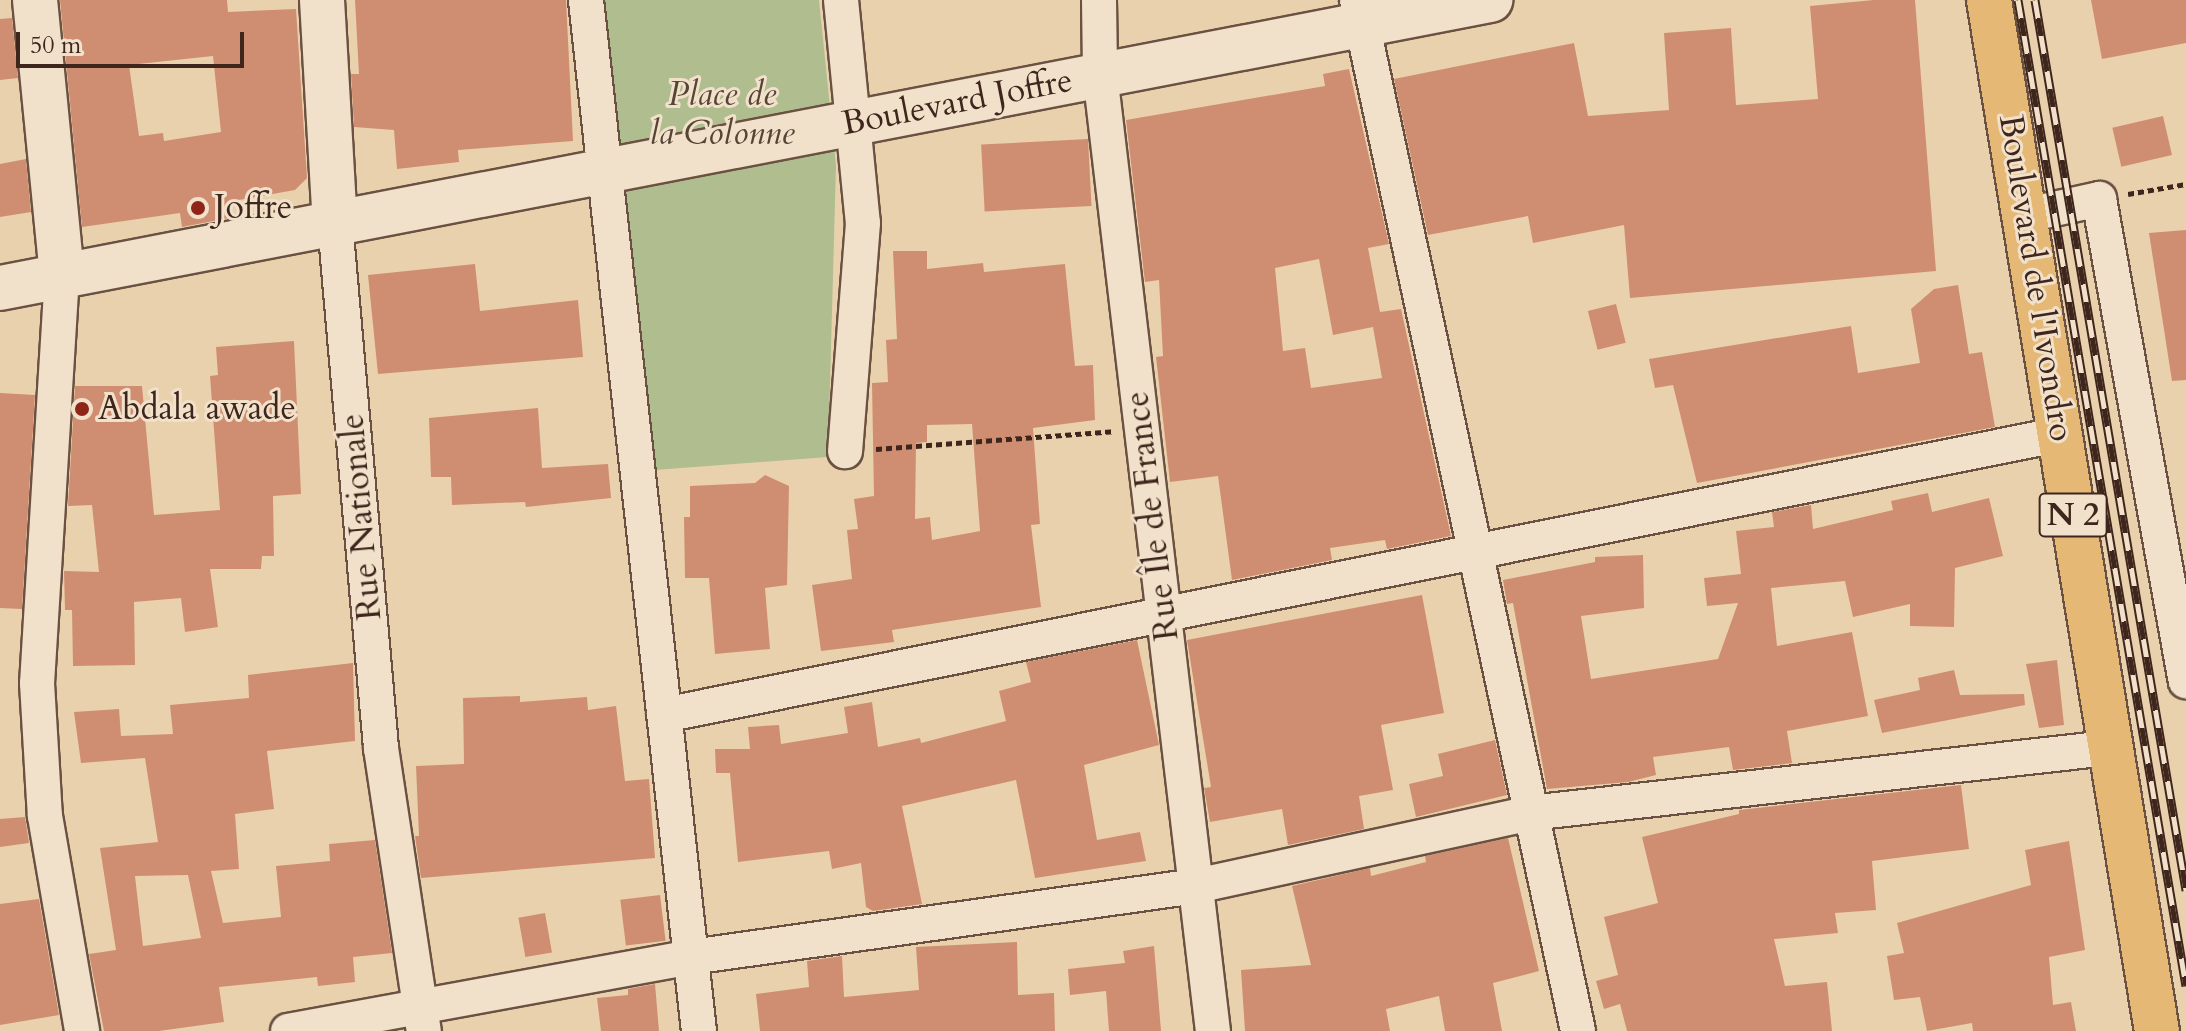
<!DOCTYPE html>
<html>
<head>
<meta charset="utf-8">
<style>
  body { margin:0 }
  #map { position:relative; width:2186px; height:1031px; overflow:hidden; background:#ead1ad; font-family:Cardo,serif }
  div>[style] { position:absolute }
  .green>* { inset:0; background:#b0bd8f }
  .building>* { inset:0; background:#cf8e71; transform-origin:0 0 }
  .path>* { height:5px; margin-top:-2.5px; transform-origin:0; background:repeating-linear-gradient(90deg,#3f261d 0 6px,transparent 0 10px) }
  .roads { filter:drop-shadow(2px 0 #6a5141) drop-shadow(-2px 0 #6a5141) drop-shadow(0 2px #6a5141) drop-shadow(0 -2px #6a5141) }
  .minor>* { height:34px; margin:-17px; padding:0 17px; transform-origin:17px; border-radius:17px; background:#f1e1ca }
  .tertiary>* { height:44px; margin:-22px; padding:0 22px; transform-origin:22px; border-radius:22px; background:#f1e1ca }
  .primary>* { height:44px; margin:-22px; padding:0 22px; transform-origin:22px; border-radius:22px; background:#e5b876 }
  .rail>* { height:9px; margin-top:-4.5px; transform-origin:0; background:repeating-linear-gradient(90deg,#f1e1ca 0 18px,#3f261d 0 36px); box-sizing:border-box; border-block:2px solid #3f261d }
  .dots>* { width:22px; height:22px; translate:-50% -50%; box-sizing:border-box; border:4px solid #f1e1ca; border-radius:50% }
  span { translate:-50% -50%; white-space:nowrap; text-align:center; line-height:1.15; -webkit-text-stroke:6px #f1e1ca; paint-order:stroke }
  .shield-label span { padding:2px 6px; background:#f1e1ca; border:2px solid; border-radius:6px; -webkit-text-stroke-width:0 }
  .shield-label { font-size:32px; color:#3f261d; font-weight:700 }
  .park-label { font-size:34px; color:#564434; font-style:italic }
  .street-label { font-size:34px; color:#3f261d }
  .poi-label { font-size:34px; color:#3f261d }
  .left { translate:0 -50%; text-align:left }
  .scale { position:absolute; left:16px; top:32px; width:228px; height:36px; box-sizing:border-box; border:4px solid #3f261d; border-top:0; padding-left:10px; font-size:24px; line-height:28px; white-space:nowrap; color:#3f261d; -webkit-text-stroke:6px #f1e1ca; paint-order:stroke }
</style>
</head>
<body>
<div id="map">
  <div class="green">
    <i style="clip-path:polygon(602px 0,819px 0,836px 166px,828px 457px,655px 470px)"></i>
  </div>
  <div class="building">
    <i style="clip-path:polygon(evenodd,60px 0,227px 0,228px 12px,296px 9px,307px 178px,295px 190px,227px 202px,229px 218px,182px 227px,180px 213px,82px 227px,60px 0,213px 56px,221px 132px,164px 141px,163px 133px,139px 136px,129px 65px,213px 56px)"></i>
    <i style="clip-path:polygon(355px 0,566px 0,573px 141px,458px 150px,459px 162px,397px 169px,394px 130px,354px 127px,351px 74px,359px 74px)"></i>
    <i style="clip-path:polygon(1874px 0,1915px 0,1936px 271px,1630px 298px,1624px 225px,1533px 243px,1528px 216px,1428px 235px,1394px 79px,1574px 43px,1588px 116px,1669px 110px,1664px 33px,1731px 28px,1736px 105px,1818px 99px,1810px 6px)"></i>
    <i style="clip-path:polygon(2091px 0,2186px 0,2186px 43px,2102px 59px)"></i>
    <i style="clip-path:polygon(12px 18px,18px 78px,0 80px,0 19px)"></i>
    <i style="clip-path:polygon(evenodd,1349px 69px,1389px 244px,1368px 248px,1380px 312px,1401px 309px,1451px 536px,1387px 549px,1385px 540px,1330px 548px,1332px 560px,1232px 580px,1218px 476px,1170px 482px,1156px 357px,1163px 356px,1159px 280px,1145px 282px,1126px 120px,1325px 86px,1323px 74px,1349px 69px,1319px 259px,1333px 335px,1373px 327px,1382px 378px,1311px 388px,1305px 348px,1283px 351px,1275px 268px,1319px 259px)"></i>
    <i style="left:2163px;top:116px;width:40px;height:52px;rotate:77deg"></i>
    <i style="left:1088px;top:139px;width:67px;height:107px;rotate:87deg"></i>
    <i style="clip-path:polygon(26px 159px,31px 212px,0 217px,0 164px)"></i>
    <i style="clip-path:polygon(2186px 230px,2186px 380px,2172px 381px,2149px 233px)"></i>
    <i style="clip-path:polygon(evenodd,893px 251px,927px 251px,927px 269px,983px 263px,984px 272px,1065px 264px,1075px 366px,1093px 365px,1095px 420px,1033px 428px,1040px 524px,1031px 525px,1041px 607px,892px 630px,894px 642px,821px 651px,812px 585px,852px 579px,847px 530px,858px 529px,854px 499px,874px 496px,872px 383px,888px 382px,886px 340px,897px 339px,893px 251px,972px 424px,980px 531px,932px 540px,930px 517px,915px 519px,916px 443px,927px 442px,927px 425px,972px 424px)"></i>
    <i style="clip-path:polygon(475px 264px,480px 311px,578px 300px,583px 357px,378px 374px,368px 275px)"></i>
    <i style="clip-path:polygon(1958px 285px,1969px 354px,1982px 352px,1995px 427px,1697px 483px,1673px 385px,1655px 388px,1649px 359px,1851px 326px,1858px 373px,1920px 363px,1911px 309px,1934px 289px)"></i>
    <i style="left:1616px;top:304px;width:40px;height:29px;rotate:76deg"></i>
    <i style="clip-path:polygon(294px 341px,301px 494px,273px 496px,274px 556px,262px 556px,261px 569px,210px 569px,218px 627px,185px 632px,181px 598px,134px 602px,135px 665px,73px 666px,72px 610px,65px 610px,64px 571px,99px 572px,92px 505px,68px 506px,75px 386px,142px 386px,154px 515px,220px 510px,210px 376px,218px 375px,216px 347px)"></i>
    <i style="clip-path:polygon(0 393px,35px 395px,22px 609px,0 608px)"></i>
    <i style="clip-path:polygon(538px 408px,542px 468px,608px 464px,611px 498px,526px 507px,525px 502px,452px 505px,451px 477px,431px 477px,429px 418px)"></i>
    <i style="clip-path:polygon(765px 475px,789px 486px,787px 585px,765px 588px,770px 649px,715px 654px,709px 578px,685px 578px,684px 517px,690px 517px,690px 486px,755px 483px)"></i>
    <i style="clip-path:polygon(1928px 493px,1932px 512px,1989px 498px,2003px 556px,1955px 568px,1954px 627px,1910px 626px,1910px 604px,1853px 617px,1845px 581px,1771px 588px,1777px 646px,1852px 632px,1868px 716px,1787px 731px,1792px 763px,1733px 770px,1729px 747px,1653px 757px,1656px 775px,1628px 782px,1547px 789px,1513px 603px,1507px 604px,1503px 580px,1595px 562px,1595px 557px,1643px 555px,1644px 608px,1581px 616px,1591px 679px,1718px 659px,1738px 603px,1707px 606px,1704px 578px,1741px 574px,1736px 531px,1774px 527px,1772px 512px,1811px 505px,1813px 529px,1893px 510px,1891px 501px)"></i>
    <i style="clip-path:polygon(1422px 595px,1444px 713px,1381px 725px,1393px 790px,1359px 796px,1364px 829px,1288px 845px,1282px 809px,1210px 822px,1204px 788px,1211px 787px,1187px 640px)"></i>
    <i style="clip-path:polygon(1137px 640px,1159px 745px,1084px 765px,1097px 840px,1140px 832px,1146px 861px,1035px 878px,1016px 780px,902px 806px,922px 904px,873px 911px,866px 907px,861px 863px,832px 869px,829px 851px,738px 862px,730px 773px,716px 773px,715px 749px,750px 749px,748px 727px,779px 725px,781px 744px,848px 733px,844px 707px,872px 702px,878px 747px,920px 738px,921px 743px,1006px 721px,999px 691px,1031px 682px,1026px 662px)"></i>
    <i style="clip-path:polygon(2057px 660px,2064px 725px,2039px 728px,2026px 664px)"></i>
    <i style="clip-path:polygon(evenodd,353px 663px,355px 741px,267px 751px,274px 809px,235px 814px,239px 869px,211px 871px,223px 923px,281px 917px,276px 866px,330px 861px,329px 844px,375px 840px,392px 953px,353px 957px,355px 982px,318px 986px,317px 977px,219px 987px,224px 1022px,159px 1031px,104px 1031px,89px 954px,116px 950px,100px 848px,158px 842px,145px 758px,81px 763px,74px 712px,119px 709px,121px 736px,173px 734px,170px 705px,249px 698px,248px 675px,353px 663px,188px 875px,201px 938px,143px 946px,135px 876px,188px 875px)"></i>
    <i style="clip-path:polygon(1954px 670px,1960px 695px,2024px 694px,2025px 705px,1882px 733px,1874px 700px,1920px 690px,1918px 678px)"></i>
    <i style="clip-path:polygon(520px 696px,520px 702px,587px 697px,588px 710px,616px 706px,625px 781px,649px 779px,655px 858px,421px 878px,415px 836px,419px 836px,416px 766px,464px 764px,463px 698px)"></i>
    <i style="clip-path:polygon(1495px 740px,1507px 795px,1416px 817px,1409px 784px,1443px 776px,1438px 754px)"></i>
    <i style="clip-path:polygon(1961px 785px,1969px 849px,1872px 861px,1876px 910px,1835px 913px,1838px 933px,1774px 939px,1785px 986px,1827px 982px,1832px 1031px,1627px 1031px,1620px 1004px,1604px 1009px,1596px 981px,1618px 975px,1604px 917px,1658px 903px,1642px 837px,1739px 814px,1739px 810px)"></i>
    <i style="clip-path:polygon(25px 817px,29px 843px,0 847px,0 819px)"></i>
    <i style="clip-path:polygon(1508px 838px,1539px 971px,1493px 983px,1502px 1031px,1445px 1031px,1439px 996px,1386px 1009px,1390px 1031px,1245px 1031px,1241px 970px,1311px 965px,1292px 886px,1370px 868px,1371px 876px,1426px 862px,1425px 856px)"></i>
    <i style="clip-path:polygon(2069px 841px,2085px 950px,2049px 957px,2053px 1005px,2071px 1002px,2076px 1031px,1973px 1031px,1972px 1023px,1927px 1031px,1920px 997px,1894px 1000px,1887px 956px,1904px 953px,1897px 923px,2031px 885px,2025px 850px)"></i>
    <i style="left:660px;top:895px;width:46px;height:40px;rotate:83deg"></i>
    <i style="clip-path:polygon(39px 899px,59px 1015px,0 1025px,0 904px)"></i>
    <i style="left:545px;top:913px;width:40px;height:27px;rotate:80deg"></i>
    <i style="clip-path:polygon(1017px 942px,1018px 995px,1054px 993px,1055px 1031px,760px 1031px,756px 994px,809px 987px,807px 961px,842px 956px,844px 997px,919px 990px,916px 947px)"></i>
    <i style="clip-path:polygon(1154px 946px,1161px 1031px,1109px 1031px,1106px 991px,1070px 995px,1068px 969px,1125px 963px,1123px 951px)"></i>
    <i style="clip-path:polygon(655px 984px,659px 1031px,601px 1031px,597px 998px,628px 995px,628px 989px)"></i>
  </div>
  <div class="path">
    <i style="left:2128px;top:194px;width:59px;rotate:-9.8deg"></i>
    <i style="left:876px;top:449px;width:238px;rotate:-4.3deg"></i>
  </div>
  <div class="roads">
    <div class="minor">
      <i style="left:586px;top:0;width:1037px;rotate:83.75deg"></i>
      <i style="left:841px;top:0;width:224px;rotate:84.4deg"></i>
      <i style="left:863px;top:223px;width:229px;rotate:94.5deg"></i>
      <i style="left:1099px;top:0;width:74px;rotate:89.2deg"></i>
      <i style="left:1100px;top:74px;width:964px;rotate:83.27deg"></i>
      <i style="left:1357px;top:0;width:1054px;rotate:77.9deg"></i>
      <i style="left:2027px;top:215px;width:74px;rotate:-12.5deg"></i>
      <i style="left:2099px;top:199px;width:490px;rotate:79.8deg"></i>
      <i style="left:335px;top:223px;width:527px;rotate:84.99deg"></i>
      <i style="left:381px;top:748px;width:286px;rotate:81.4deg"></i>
      <i style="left:62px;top:275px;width:409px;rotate:93.5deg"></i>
      <i style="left:37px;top:683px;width:133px;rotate:86.6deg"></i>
      <i style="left:45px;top:816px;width:218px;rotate:80.2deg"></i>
      <i style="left:664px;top:715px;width:1425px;rotate:-11.37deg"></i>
      <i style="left:288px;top:1031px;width:410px;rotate:-10.4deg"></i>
      <i style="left:691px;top:957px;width:510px;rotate:-8deg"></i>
      <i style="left:1196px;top:886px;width:342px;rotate:-12.3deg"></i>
      <i style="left:1530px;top:813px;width:582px;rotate:-6.42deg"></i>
    </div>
    <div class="tertiary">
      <i style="left:35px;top:0;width:276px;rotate:84.4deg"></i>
      <i style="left:322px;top:0;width:223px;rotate:86.7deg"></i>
      <i style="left:0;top:288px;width:1518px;rotate:-10.94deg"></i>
    </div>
    <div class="primary">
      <i style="left:1989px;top:0;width:1045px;rotate:80.75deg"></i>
    </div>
  </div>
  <div class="rail">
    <i style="left:2018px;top:0;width:1000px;rotate:80.33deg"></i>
    <i style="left:2035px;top:0;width:903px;rotate:80.37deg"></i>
  </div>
  <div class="dots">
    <i style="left:198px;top:208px;background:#8f2418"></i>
    <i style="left:82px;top:409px;background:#8f2418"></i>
  </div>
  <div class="shield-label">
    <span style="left:2073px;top:515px">N 2</span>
  </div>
  <div class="park-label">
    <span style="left:722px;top:114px">Place de<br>la Colonne</span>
  </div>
  <div class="street-label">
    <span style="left:957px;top:102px;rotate:-11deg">Boulevard Joffre</span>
    <span style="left:2036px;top:278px;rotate:81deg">Boulevard de l'Ivondro</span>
    <span style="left:1152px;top:516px;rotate:-97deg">Rue Île de France</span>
    <span style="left:361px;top:517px;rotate:-95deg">Rue Nationale</span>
  </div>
  <div class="poi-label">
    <span class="left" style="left:214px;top:208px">Joffre</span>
    <span class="left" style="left:98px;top:409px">Abdala awade</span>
  </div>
  <div class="scale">50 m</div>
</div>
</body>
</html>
